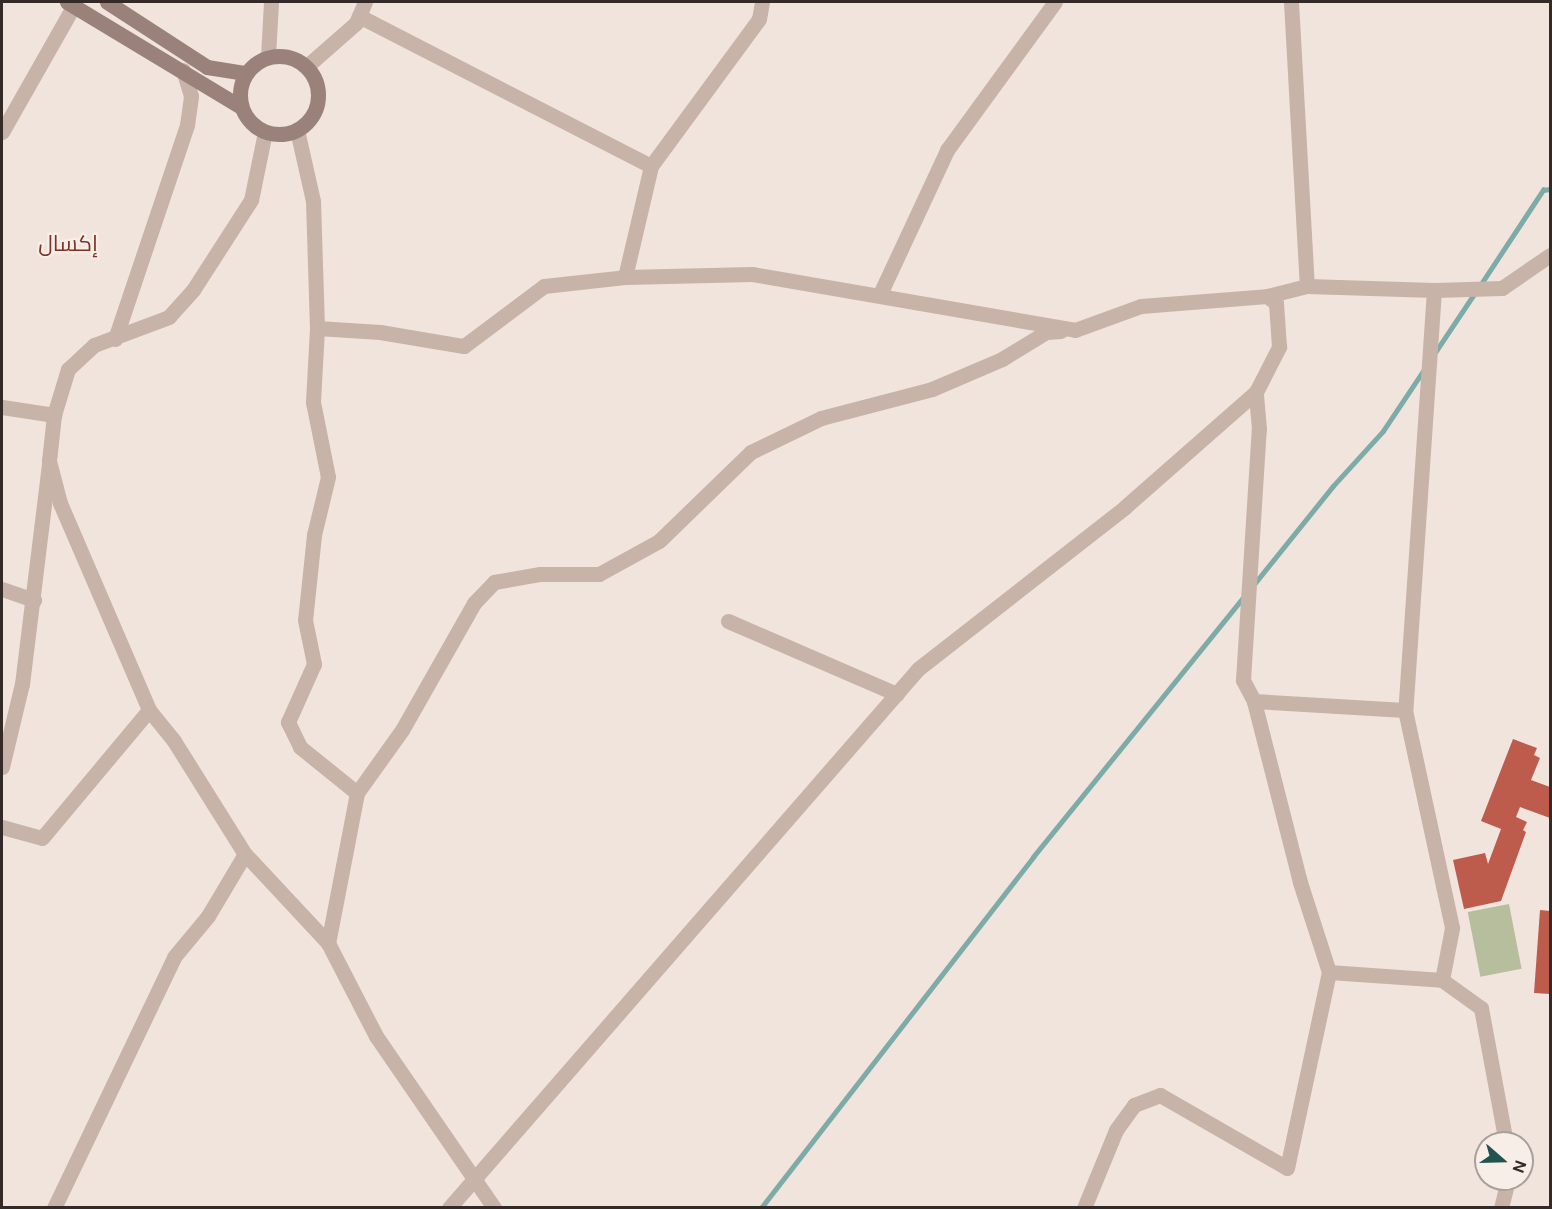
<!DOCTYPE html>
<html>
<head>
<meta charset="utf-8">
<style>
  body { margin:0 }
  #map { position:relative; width:1552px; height:1209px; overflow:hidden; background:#f0e4dc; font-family:"DM Sans",Cairo,sans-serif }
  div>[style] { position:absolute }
  .green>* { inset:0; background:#b6be9d; transform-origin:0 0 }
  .stream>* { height:4.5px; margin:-2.25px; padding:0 2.25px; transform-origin:2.25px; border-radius:2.25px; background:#7daba7 }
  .building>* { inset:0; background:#bd5b4d }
  .minor>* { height:15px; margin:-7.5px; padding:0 7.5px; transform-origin:7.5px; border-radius:7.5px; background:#c7b3a8 }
  .tertiary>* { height:15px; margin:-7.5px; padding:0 7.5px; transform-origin:7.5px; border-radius:7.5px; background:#c7b3a8 }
  .secondary>* { height:15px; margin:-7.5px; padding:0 7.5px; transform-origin:7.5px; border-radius:7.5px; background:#9a827a }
  .secondary>.ring { margin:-7.5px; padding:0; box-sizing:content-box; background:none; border:15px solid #9a827a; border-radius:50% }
  span { translate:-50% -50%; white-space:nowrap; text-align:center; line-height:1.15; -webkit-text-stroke:4.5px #f8eee8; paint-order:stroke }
  .quarter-label { font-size:22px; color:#7d3227 }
  .frame { position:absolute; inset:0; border:3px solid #342a28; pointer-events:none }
  .north { position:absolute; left:1474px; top:1131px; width:60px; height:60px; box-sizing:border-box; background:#f8eee8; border:2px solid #aaa09b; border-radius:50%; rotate:110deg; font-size:16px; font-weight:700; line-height:24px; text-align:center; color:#342a28 }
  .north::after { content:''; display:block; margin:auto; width:21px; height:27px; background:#215350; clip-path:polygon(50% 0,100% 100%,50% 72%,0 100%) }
</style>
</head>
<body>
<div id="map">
  <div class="green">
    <i style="left:1509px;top:904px;width:66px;height:42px;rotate:79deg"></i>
  </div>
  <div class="stream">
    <i style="left:1481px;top:284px;width:113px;rotate:-56.6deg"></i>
    <i style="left:1543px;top:190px;width:7px;rotate:-8deg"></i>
    <i style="left:1434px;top:354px;width:76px;rotate:-56.3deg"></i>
    <i style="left:1255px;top:583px;width:124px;rotate:-51.2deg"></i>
    <i style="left:1333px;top:486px;width:74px;rotate:-47.7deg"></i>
    <i style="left:1383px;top:431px;width:72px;rotate:-56.3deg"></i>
    <i style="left:761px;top:1208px;width:444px;rotate:-52.2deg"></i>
    <i style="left:1033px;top:857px;width:336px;rotate:-51deg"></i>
  </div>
  <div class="building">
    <i style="clip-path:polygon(1513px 739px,1537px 748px,1534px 755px,1540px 758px,1531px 780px,1550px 787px,1550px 818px,1520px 807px,1516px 817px,1527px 822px,1523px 830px,1526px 832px,1501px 901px,1464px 909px,1453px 860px,1485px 853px,1488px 864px,1501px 829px,1481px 821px)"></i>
    <i style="clip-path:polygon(1540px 910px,1550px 911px,1550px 994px,1534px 993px)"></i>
  </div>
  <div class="minor">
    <i style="left:1291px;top:2px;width:284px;rotate:86.8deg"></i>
    <i style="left:359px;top:16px;width:328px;rotate:27.2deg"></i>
    <i style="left:268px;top:56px;width:54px;rotate:-86.8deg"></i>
    <i style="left:307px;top:66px;width:65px;rotate:-41.3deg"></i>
    <i style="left:356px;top:23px;width:23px;rotate:-67deg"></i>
    <i style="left:297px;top:130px;width:73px;rotate:77.3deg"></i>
    <i style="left:313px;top:201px;width:127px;rotate:88.2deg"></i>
    <i style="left:317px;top:328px;width:74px;rotate:93.1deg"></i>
    <i style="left:313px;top:402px;width:76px;rotate:78.7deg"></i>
    <i style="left:328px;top:477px;width:60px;rotate:103.6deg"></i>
    <i style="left:314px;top:535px;width:85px;rotate:96deg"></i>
    <i style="left:305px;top:620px;width:45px;rotate:78.4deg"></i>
    <i style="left:314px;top:664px;width:64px;rotate:114.1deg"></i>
    <i style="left:288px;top:722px;width:28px;rotate:64deg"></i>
    <i style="left:300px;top:747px;width:73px;rotate:38.9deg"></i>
    <i style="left:357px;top:793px;width:153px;rotate:100.9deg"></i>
    <i style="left:2px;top:132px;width:144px;rotate:-60.4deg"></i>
    <i style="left:625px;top:277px;width:114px;rotate:-76.8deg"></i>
    <i style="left:651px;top:166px;width:182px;rotate:-53.7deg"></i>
    <i style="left:759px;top:19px;width:17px;rotate:-80deg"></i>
    <i style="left:1434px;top:290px;width:421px;rotate:93.9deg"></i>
    <i style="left:1405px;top:710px;width:223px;rotate:77.8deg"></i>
    <i style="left:1452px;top:928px;width:53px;rotate:100.9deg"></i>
    <i style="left:880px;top:294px;width:159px;rotate:-65deg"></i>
    <i style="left:947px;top:150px;width:183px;rotate:-53.9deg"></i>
    <i style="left:317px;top:328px;width:63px;rotate:3.6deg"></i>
    <i style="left:380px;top:332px;width:85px;rotate:9.5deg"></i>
    <i style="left:464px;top:346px;width:100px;rotate:-36.9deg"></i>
    <i style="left:544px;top:286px;width:81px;rotate:-6.3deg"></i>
    <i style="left:625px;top:277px;width:127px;rotate:-1.4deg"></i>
    <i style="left:752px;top:274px;width:328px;rotate:9.8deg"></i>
    <i style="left:1075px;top:330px;width:70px;rotate:-20deg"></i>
    <i style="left:1141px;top:306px;width:126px;rotate:-4.5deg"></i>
    <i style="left:1267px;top:296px;width:41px;rotate:-14deg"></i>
    <i style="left:1307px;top:286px;width:127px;rotate:1.8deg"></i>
    <i style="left:1434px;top:290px;width:68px;rotate:-1.7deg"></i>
    <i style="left:1502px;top:288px;width:58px;rotate:-34.5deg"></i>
    <i style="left:115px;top:339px;width:226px;rotate:-71.4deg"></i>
    <i style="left:187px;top:125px;width:29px;rotate:-82deg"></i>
    <i style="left:191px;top:96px;width:27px;rotate:-107deg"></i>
    <i style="left:2px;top:407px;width:53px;rotate:8.7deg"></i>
    <i style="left:2px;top:589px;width:34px;rotate:19deg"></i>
    <i style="left:728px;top:621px;width:184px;rotate:23.4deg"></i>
    <i style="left:1254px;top:701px;width:151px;rotate:3.4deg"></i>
    <i style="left:2px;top:767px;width:85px;rotate:-76.5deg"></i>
    <i style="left:22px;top:684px;width:221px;rotate:-83deg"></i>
    <i style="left:357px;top:793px;width:77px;rotate:-54.5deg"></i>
    <i style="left:402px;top:730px;width:146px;rotate:-60.4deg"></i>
    <i style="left:474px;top:603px;width:29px;rotate:-46deg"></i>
    <i style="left:494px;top:582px;width:47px;rotate:-9.9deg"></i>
    <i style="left:540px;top:574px;width:59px"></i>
    <i style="left:599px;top:574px;width:68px;rotate:-28.8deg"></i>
    <i style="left:659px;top:541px;width:128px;rotate:-44.1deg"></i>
    <i style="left:751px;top:452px;width:78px;rotate:-25.9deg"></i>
    <i style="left:821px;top:418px;width:115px;rotate:-14.6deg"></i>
    <i style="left:932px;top:389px;width:76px;rotate:-23.2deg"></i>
    <i style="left:1002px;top:359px;width:52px;rotate:-31.5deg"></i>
    <i style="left:1046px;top:332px;width:15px;rotate:-4deg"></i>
    <i style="left:2px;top:827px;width:41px;rotate:15.4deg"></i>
    <i style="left:42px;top:838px;width:167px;rotate:-50.1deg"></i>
    <i style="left:1329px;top:972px;width:113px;rotate:4deg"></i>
    <i style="left:1442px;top:980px;width:48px;rotate:35.7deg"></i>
    <i style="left:1481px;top:1008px;width:137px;rotate:79.5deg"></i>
    <i style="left:54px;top:1208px;width:278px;rotate:-64.4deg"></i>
    <i style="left:174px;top:957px;width:53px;rotate:-50.3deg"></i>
    <i style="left:208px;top:916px;width:72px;rotate:-59.2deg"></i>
    <i style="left:449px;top:1208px;width:714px;rotate:-48.97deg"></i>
    <i style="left:918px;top:669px;width:263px;rotate:-38deg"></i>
    <i style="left:1125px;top:507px;width:174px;rotate:-41.3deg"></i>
    <i style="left:1256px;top:392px;width:51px;rotate:-62.9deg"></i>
    <i style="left:1279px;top:347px;width:44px;rotate:-93.9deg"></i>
    <i style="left:1276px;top:303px;width:11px;rotate:-142deg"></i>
    <i style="left:1084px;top:1208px;width:84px;rotate:-67.7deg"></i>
    <i style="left:1116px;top:1130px;width:31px;rotate:-54deg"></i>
    <i style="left:1134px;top:1105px;width:28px;rotate:-21deg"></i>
    <i style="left:1160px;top:1095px;width:146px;rotate:29.9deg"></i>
    <i style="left:1287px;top:1168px;width:200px;rotate:-77.9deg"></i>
    <i style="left:1329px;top:972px;width:95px;rotate:-107.9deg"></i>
    <i style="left:1300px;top:882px;width:187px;rotate:-104.3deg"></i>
    <i style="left:1254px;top:701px;width:24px;rotate:-118deg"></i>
    <i style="left:1243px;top:680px;width:252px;rotate:-86.4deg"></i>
    <i style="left:1259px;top:429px;width:37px;rotate:-95deg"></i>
    <i style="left:1501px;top:1208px;width:30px;rotate:-76deg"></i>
  </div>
  <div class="tertiary">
    <i style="left:265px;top:132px;width:69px;rotate:101.6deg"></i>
    <i style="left:251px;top:200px;width:107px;rotate:122.8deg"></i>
    <i style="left:193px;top:290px;width:36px;rotate:132deg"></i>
    <i style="left:169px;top:317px;width:80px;rotate:159.5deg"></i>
    <i style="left:94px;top:345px;width:35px;rotate:137deg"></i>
    <i style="left:68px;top:369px;width:48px;rotate:106.9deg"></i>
    <i style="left:54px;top:415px;width:46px;rotate:96.2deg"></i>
    <i style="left:49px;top:461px;width:43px;rotate:75.3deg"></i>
    <i style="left:60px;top:503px;width:225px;rotate:66.7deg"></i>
    <i style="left:149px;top:710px;width:40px;rotate:51deg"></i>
    <i style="left:174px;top:741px;width:133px;rotate:57.9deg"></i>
    <i style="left:245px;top:854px;width:122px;rotate:47deg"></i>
    <i style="left:328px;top:943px;width:105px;rotate:62.7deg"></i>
    <i style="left:376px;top:1036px;width:209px;rotate:55.5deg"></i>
  </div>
  <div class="secondary">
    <i style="left:67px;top:2px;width:203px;rotate:31.1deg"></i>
    <i style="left:107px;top:2px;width:119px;rotate:33deg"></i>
    <i style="left:207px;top:67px;width:39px;rotate:9deg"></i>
    <i class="ring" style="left:240px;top:56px;width:63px;height:63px"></i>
  </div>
  <div class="quarter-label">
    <span style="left:68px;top:244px">إكسال</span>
  </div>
  <div class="frame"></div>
  <div class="north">N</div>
</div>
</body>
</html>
